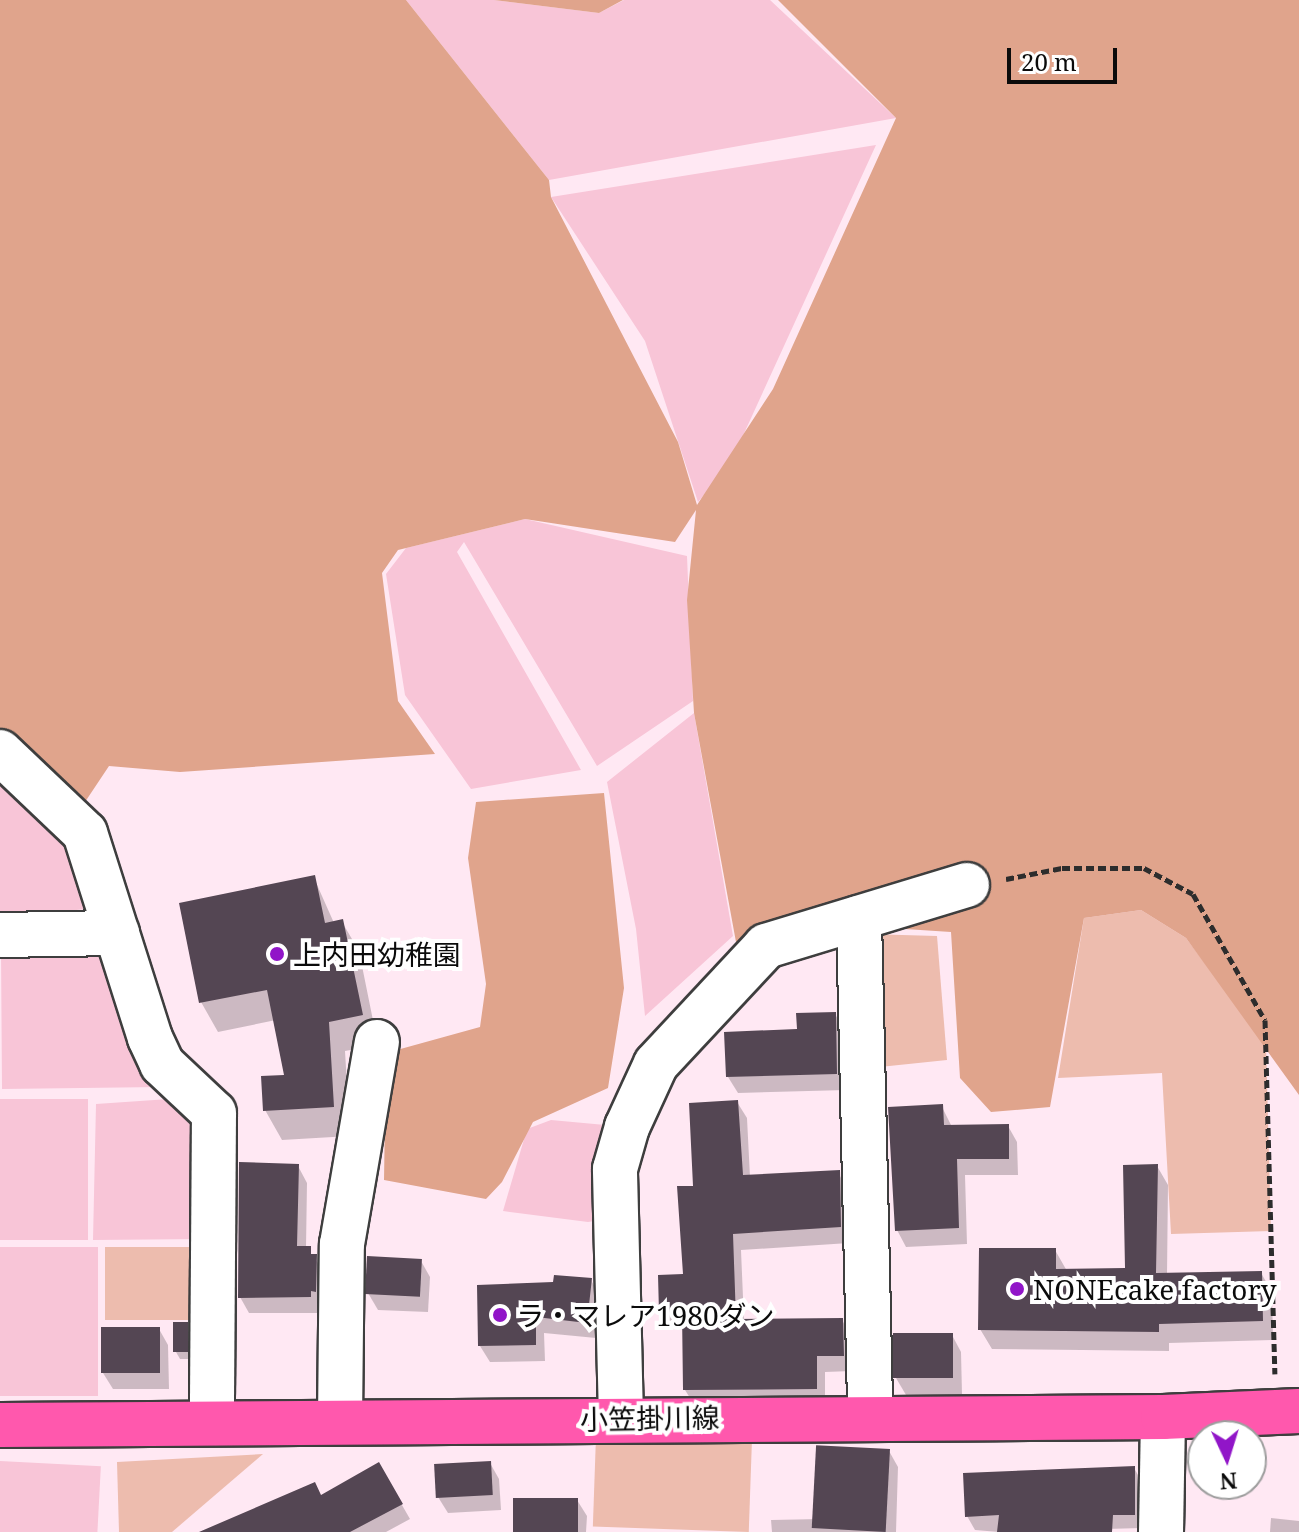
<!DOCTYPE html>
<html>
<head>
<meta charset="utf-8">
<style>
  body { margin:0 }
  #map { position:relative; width:1299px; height:1532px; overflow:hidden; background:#ffe8f3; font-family:"Noto Serif","Noto Sans JP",serif }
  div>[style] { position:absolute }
  .farmland>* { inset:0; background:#f8c5d7; transform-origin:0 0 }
  .green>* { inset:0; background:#edbcae; transform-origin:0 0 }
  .forest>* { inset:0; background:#e0a48c }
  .shadow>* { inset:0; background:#0003 }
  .building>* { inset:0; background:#544653; transform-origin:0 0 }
  .path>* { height:5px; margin-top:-2.5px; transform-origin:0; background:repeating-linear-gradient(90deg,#2d2d2d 0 8px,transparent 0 12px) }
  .roads { filter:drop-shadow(2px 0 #3e3e3e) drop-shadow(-2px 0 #3e3e3e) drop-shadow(0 2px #3e3e3e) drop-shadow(0 -2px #3e3e3e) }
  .minor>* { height:44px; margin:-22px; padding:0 22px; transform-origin:22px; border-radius:22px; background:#fff }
  .major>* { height:44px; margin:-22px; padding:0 22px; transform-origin:22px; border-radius:22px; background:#ff58ad }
  .dots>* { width:22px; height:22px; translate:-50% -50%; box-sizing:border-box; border:4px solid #fff; border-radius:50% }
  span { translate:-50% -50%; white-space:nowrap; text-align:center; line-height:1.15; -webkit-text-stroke:8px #fff; paint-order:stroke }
  .poi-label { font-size:28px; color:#0b0b0b }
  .left { translate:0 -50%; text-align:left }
  .street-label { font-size:28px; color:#0b0b0b }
  .north { position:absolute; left:1187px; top:1420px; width:80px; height:80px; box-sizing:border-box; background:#fff; border:2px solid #9d9d9d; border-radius:50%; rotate:176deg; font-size:22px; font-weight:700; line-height:32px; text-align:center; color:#0b0b0b }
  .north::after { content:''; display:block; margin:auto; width:28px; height:36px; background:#9115c8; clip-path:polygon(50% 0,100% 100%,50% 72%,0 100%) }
  .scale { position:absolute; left:1007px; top:48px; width:110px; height:36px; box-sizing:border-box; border:4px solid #0b0b0b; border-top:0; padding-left:10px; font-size:24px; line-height:28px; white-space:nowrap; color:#0b0b0b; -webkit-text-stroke:6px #fff; paint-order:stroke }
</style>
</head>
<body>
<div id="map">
  <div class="farmland">
    <i style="clip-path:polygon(406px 0,494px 0,599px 13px,624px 0,770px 0,896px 118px,549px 180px)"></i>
    <i style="clip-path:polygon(876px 145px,730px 464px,698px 502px,645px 341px,551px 197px)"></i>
    <i style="clip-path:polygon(525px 519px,687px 556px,693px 701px,597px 766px,464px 542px,457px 552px,581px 770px,471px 789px,405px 695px,386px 574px,406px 548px)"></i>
    <i style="clip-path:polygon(694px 713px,733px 936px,645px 1016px,636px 929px,607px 782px)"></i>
    <i style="clip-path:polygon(0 769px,70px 839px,86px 909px,0 918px)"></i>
    <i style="clip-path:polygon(99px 946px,124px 1031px,160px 1087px,2px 1089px,1px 949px)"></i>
    <i style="left:88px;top:1099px;width:141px;height:88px;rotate:90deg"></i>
    <i style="clip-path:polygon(169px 1099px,202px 1117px,204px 1239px,93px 1240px,96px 1104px)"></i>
    <i style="clip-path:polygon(551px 1120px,627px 1127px,607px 1219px,588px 1222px,503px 1211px,527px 1129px)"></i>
    <i style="left:0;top:1247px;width:98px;height:149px"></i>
    <i style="left:0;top:1461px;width:101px;height:71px;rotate:3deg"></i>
  </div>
  <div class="green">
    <i style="clip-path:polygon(1141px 910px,1186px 938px,1266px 1045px,1271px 1231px,1171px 1234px,1162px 1073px,1058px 1078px,1084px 918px)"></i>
    <i style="clip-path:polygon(867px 934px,937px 936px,947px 1060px,870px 1068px)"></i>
    <i style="left:105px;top:1247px;width:98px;height:73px"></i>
    <i style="left:752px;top:1439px;width:93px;height:156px;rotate:92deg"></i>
    <i style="clip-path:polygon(263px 1454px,172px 1532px,119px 1532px,117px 1462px)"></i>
  </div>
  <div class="forest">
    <i style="clip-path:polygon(0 0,406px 0,549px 180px,551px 197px,678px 442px,697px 505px,773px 389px,896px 118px,778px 0,1299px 0,1299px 1095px,1186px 938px,1141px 910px,1084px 918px,1050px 1107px,991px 1112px,960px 1078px,951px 932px,859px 926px,892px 907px,736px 942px,694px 713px,687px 600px,696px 510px,675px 542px,525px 519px,398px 550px,382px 573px,398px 701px,435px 754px,180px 772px,109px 766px,79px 811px,0 743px)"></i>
    <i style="clip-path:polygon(494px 0,623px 0,599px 13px)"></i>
    <i style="clip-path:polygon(604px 793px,624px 988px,608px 1088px,533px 1122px,502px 1182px,486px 1199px,384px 1180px,386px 1053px,480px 1027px,486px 984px,468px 858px,476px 802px)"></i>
  </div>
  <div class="shadow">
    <i style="clip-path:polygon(314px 878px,334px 923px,342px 922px,359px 951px,378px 1045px,345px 1051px,350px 1136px,282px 1140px,265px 1110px,287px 1077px,276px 1020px,218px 1032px,201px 1002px)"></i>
    <i style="clip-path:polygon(835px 1014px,844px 1030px,846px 1090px,738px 1093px,728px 1077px)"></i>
    <i style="clip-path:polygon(737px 1102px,747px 1118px,750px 1177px,838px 1173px,848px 1189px,849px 1243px,741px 1250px,744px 1321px,842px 1320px,851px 1336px,852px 1371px,825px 1372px,825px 1404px,695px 1406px,685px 1390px,684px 1328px,671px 1329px,661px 1312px,686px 1276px,695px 1188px)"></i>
    <i style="clip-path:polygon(942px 1107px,952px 1127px,1008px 1126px,1017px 1142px,1018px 1175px,965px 1175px,967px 1244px,906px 1247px,897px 1230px)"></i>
    <i style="clip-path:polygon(298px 1166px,307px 1183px,306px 1248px,325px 1272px,325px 1307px,319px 1307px,319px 1313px,249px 1313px,240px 1297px)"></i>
    <i style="clip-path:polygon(1157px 1166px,1168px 1185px,1167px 1275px,1261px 1273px,1272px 1292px,1273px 1340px,1169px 1343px,1169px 1351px,992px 1349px,980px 1329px,1055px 1250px,1067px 1271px,1127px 1270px)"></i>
    <i style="clip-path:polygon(421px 1261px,430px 1277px,428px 1312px,378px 1310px,368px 1293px)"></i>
    <i style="clip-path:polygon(591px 1280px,600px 1297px,596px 1338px,544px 1333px,545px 1361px,490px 1362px,480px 1346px)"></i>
    <i style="clip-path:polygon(186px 1324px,191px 1359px,180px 1359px,176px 1352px)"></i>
    <i style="clip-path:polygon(159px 1329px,168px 1345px,169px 1389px,113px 1389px,103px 1373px)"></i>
    <i style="clip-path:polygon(952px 1335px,961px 1352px,962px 1394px,906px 1395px,896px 1378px)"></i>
    <i style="clip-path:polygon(889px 1451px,898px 1467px,896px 1532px,772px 1532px,771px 1520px,820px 1519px)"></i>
    <i style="clip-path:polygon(490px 1463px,499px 1479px,501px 1510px,448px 1513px,438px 1497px)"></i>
    <i style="clip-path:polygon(379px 1465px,410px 1519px,386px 1532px,209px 1532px,314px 1484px,321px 1497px)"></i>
    <i style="clip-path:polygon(1134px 1468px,1142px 1482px,1142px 1528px,999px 1532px,975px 1530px,967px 1516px)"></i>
    <i style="clip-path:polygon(577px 1500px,587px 1516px,586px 1532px,514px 1532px)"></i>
    <i style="clip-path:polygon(1271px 1518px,1299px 1521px,1299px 1532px,1270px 1532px)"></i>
  </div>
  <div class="building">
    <i style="clip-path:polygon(315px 875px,325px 923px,343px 919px,363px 1015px,329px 1022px,334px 1107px,263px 1111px,261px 1076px,284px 1075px,267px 990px,199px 1003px,179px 903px)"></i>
    <i style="clip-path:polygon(836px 1012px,837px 1074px,726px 1077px,724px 1032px,797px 1029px,796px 1013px)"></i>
    <i style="clip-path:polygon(738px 1100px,743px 1175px,840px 1170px,841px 1227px,733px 1234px,736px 1319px,843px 1318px,844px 1356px,817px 1356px,817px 1389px,683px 1390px,682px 1312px,659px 1313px,658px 1275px,683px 1274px,677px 1186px,693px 1186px,689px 1103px)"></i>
    <i style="clip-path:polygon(943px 1104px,944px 1125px,1009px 1124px,1009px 1159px,957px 1159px,959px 1228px,895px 1231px,888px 1107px)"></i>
    <i style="clip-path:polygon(239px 1162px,299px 1164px,297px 1246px,311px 1246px,311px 1254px,317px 1254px,316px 1292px,311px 1291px,311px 1297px,238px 1298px)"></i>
    <i style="clip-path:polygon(1158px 1164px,1156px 1273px,1262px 1271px,1263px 1321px,1159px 1324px,1159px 1332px,978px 1330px,979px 1248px,1056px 1248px,1056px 1269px,1125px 1268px,1123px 1165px)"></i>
    <i style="left:367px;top:1256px;width:55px;height:38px;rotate:3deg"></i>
    <i style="clip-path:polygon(554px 1275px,592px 1278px,587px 1323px,536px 1317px,536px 1345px,478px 1346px,477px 1285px,553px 1282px)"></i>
    <i style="left:173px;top:1322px;width:15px;height:30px"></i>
    <i style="left:101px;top:1327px;width:59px;height:46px"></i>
    <i style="left:953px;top:1333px;width:45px;height:60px;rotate:90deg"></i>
    <i style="left:890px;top:1449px;width:83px;height:74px;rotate:93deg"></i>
    <i style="left:491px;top:1461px;width:34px;height:57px;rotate:87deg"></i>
    <i style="clip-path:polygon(379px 1462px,403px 1504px,350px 1532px,199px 1532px,315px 1482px,321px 1495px)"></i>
    <i style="clip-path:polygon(1135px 1466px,1135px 1515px,1113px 1515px,1112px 1532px,997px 1532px,999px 1515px,965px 1517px,963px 1473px)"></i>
    <i style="left:513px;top:1498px;width:65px;height:34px"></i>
  </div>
  <div class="path">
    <i style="left:1006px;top:879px;width:57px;rotate:-11.1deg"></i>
    <i style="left:1062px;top:868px;width:82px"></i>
    <i style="left:1144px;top:868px;width:55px;rotate:28deg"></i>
    <i style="left:1193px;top:894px;width:145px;rotate:60.3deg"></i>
    <i style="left:1265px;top:1020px;width:354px;rotate:88.4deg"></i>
  </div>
  <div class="roads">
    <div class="minor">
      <i style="left:0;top:752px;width:117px;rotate:43.6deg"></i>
      <i style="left:85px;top:833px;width:215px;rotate:72.4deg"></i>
      <i style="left:150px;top:1038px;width:29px;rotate:65deg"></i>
      <i style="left:162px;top:1064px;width:71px;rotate:43.3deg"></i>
      <i style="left:214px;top:1113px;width:310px;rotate:90.4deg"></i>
      <i style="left:859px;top:918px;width:498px;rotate:88.7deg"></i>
      <i style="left:0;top:935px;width:117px;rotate:-1deg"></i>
      <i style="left:621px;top:1418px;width:249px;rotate:-91.4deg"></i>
      <i style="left:615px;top:1169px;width:44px;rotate:-74.1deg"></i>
      <i style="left:627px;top:1127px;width:69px;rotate:-65.3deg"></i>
      <i style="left:656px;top:1064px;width:161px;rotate:-47deg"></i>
      <i style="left:766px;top:946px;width:210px;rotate:-16.9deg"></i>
      <i style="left:340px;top:1421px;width:177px;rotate:-89.4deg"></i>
      <i style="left:342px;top:1244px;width:205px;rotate:-80.2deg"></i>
      <i style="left:1161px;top:1532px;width:115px;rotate:-89deg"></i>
    </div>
    <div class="major">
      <i style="left:0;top:1425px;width:1163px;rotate:-0.39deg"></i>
      <i style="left:1163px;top:1417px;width:136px;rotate:-2.5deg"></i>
    </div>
  </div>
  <div class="dots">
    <i style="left:277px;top:954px;background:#9115c8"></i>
    <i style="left:1017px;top:1289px;background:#9115c8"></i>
    <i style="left:500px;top:1315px;background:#9115c8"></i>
  </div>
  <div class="poi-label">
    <span class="left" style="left:293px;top:954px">上内田幼稚園</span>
    <span class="left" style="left:1033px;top:1289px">NONEcake factory</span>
    <span class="left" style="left:516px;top:1315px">ラ・マレア1980ダン</span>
  </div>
  <div class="street-label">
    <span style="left:650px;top:1418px;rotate:-1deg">小笠掛川線</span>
  </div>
  <div class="north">N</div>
  <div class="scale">20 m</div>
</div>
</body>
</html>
